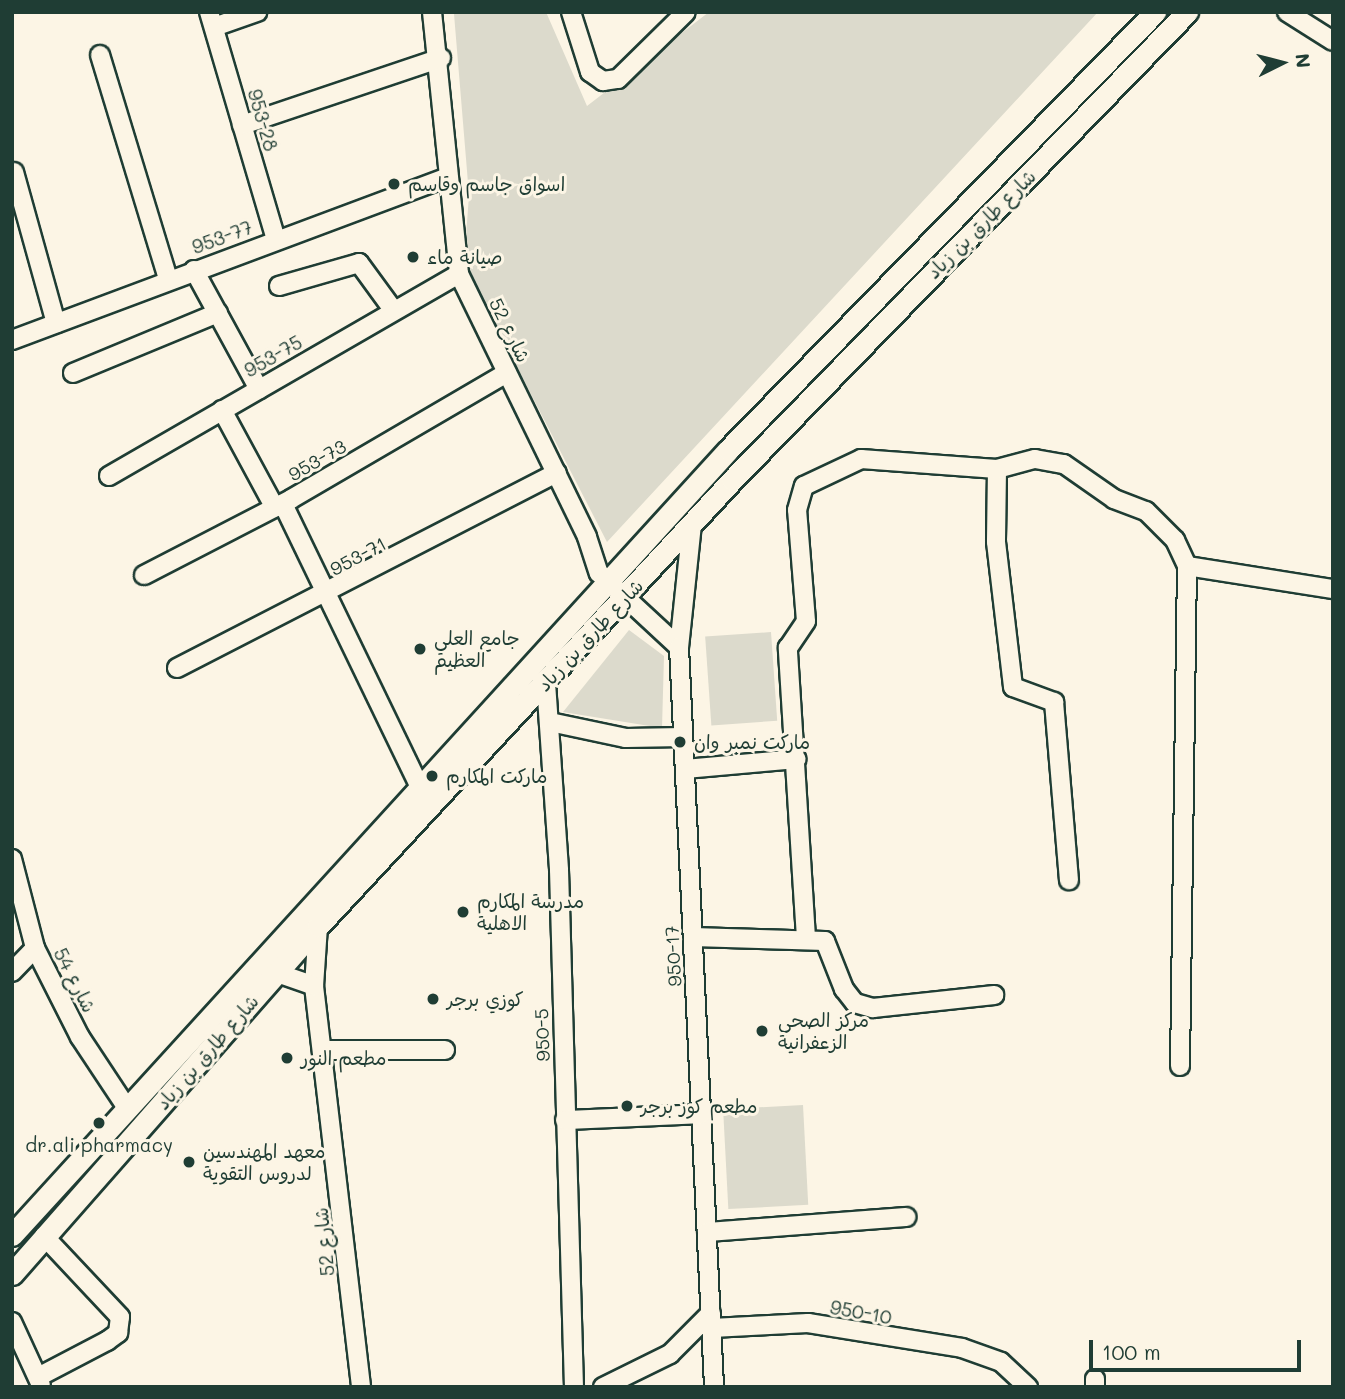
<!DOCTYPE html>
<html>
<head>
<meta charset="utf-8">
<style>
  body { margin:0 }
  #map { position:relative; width:1345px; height:1399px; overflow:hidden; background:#fcf5e5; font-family:Mali,"Playpen Sans Arabic",sans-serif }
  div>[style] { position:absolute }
  .green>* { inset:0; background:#dcdacc; transform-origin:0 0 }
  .roads { filter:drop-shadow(2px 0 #1f3d34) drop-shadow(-2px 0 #1f3d34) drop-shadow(0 2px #1f3d34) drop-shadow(0 -2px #1f3d34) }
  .minor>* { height:18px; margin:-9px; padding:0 9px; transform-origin:9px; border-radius:9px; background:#fcf5e5 }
  .major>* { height:21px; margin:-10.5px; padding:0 10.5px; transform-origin:10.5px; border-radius:10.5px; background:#fcf5e5 }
  .dots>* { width:19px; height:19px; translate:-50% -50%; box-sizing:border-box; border:4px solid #fcf5e5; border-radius:50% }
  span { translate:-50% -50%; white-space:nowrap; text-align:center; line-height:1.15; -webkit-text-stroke:6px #fcf5e5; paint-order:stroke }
  .street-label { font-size:19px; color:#1f3d34 }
  .poi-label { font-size:19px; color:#1f3d34 }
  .left { translate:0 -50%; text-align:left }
  .frame { position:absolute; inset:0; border:14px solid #1f3d34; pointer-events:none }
  .north { position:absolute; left:1247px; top:28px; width:70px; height:70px; -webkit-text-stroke:5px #fcf5e5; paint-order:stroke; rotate:84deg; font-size:19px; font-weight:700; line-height:28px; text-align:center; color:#1f3d34 }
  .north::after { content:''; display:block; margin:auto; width:24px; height:32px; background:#1f3d34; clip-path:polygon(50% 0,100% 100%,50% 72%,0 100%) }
  .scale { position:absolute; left:1089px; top:1340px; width:212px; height:32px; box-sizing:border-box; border:4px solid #1f3d34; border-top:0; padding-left:9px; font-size:21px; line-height:24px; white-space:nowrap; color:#1f3d34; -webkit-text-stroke:5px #fcf5e5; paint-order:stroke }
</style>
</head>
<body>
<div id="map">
  <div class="green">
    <i style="clip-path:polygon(546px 12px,587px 106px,709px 12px,1098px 12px,607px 542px,464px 264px,469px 195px,454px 14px)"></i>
    <i style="clip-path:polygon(629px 630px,664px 656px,662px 728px,563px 712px)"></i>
    <i style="left:771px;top:632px;width:89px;height:66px;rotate:86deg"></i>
    <i style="left:803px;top:1105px;width:100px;height:80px;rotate:87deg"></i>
  </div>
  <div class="roads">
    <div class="minor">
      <i style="left:209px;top:12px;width:238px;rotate:73.6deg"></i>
      <i style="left:432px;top:12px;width:263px;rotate:84.1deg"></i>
      <i style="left:459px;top:274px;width:292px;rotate:64deg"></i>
      <i style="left:587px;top:537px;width:38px;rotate:72deg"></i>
      <i style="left:599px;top:573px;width:109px;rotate:42.8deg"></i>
      <i style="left:571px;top:12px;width:63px;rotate:72.4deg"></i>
      <i style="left:590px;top:72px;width:16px;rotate:35deg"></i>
      <i style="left:603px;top:81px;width:15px;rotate:-8deg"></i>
      <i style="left:618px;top:79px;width:95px;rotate:-44.6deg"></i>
      <i style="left:1287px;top:12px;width:54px;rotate:32.2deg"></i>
      <i style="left:214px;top:27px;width:46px;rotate:-19.2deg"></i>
      <i style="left:100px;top:55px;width:234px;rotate:73.1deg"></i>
      <i style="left:242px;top:125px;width:210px;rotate:-18.6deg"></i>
      <i style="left:14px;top:172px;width:157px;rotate:74.5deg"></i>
      <i style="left:194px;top:270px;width:136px;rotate:61.4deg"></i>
      <i style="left:279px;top:286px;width:83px;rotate:-16deg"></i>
      <i style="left:359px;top:263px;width:59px;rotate:53.9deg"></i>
      <i style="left:12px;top:340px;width:465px;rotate:-20.5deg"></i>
      <i style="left:73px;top:373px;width:157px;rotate:-22.5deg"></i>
      <i style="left:222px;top:410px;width:111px;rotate:61.6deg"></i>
      <i style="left:997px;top:469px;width:73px;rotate:90.8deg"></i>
      <i style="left:996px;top:542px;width:146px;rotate:83.3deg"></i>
      <i style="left:1013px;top:687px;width:44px;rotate:20.1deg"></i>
      <i style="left:1054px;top:702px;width:179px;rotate:85.2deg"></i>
      <i style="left:109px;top:476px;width:404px;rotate:-30deg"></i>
      <i style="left:283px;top:504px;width:315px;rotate:64.2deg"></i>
      <i style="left:692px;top:524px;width:124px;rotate:96deg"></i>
      <i style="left:679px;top:647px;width:741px;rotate:87.29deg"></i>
      <i style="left:144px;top:575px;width:165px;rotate:-27.3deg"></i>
      <i style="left:291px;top:499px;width:250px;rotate:-30.3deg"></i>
      <i style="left:177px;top:668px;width:427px;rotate:-27.2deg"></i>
      <i style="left:546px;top:683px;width:187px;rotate:86deg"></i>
      <i style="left:559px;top:870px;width:517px;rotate:88.34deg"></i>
      <i style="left:550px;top:722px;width:78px;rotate:11.9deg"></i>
      <i style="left:626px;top:738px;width:57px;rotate:-1deg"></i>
      <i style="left:685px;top:769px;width:112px;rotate:-5.1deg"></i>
      <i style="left:12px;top:859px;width:92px;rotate:75.5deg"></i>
      <i style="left:35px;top:948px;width:100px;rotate:63.2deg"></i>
      <i style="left:80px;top:1037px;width:85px;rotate:56.5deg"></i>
      <i style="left:318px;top:926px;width:60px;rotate:93.8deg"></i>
      <i style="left:314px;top:986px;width:404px;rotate:83.3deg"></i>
      <i style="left:693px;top:937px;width:132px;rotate:1.7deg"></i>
      <i style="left:825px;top:941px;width:52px;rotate:68.4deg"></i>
      <i style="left:844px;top:989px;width:18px;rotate:52deg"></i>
      <i style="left:855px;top:1003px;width:19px;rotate:16deg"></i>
      <i style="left:873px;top:1008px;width:122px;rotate:-6.1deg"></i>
      <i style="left:806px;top:938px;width:291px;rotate:-93.6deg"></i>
      <i style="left:788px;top:648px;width:32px;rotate:-56deg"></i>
      <i style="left:806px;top:621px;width:111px;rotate:-94.6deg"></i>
      <i style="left:797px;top:510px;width:25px;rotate:-74deg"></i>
      <i style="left:804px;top:486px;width:63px;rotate:-25.3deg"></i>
      <i style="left:861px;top:459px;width:136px;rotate:4.2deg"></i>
      <i style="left:997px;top:469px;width:39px;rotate:-15deg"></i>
      <i style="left:1035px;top:459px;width:29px;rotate:10deg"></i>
      <i style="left:1064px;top:464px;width:61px;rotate:35deg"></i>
      <i style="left:1114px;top:499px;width:34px;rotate:21deg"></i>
      <i style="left:1146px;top:511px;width:41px;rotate:45deg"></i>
      <i style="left:1175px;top:540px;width:29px;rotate:65deg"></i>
      <i style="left:1187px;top:566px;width:148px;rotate:9deg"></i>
      <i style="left:12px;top:972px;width:33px;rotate:-46deg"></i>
      <i style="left:277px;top:973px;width:39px;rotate:19deg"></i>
      <i style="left:323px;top:1050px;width:122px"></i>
      <i style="left:1180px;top:1066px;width:500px;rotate:-89.2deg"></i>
      <i style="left:565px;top:1120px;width:136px;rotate:-2.5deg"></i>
      <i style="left:707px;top:1232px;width:200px;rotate:-4.3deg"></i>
      <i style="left:12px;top:1322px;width:69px;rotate:65.3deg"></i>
      <i style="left:712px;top:1328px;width:96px;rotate:-3deg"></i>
      <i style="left:808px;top:1323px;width:156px;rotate:9.2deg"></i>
      <i style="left:962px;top:1348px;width:41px;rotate:19.7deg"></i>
      <i style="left:1001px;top:1362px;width:37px;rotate:43deg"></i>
      <i style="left:40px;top:1376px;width:76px;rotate:-27.6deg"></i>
      <i style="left:107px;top:1341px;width:14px;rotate:-36deg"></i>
      <i style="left:118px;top:1333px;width:16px;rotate:-83deg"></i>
      <i style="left:120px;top:1317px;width:111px;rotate:-133.2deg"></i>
      <i style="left:603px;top:1387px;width:75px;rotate:-26.2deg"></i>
      <i style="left:670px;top:1354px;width:58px;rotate:-45deg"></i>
      <i style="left:1095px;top:1387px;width:8px;rotate:-90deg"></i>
    </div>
    <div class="major">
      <i style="left:12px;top:1235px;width:1062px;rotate:-47.63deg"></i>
      <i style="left:728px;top:450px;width:612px;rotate:-45.73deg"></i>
      <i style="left:12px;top:1274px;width:463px;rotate:-48.7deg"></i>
      <i style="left:318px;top:926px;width:609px;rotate:-47.13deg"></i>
      <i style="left:732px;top:480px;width:653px;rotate:-45.81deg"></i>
    </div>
  </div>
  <div class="dots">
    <i style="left:394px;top:184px;background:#1f3d34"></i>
    <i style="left:413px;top:257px;background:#1f3d34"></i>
    <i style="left:420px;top:649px;background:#1f3d34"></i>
    <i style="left:680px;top:742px;background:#1f3d34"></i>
    <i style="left:432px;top:776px;background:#1f3d34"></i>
    <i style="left:463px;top:912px;background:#1f3d34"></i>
    <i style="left:433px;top:999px;background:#1f3d34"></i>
    <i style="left:762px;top:1031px;background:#1f3d34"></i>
    <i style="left:287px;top:1058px;background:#1f3d34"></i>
    <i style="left:627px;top:1106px;background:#1f3d34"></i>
    <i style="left:99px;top:1123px;background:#1f3d34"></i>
    <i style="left:189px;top:1162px;background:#1f3d34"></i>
  </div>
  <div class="street-label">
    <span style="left:263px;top:120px;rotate:74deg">953-28</span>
    <span style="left:981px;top:224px;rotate:-45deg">شارع طارق بن زياد</span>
    <span style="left:222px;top:237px;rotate:-20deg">953-77</span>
    <span style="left:510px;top:330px;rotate:64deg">شارع 52</span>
    <span style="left:273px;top:356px;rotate:-30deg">953-75</span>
    <span style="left:317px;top:460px;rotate:-30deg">953-73</span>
    <span style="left:358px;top:556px;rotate:-28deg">953-71</span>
    <span style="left:590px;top:635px;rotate:-47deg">شارع طارق بن زياد</span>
    <span style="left:673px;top:956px;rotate:-93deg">950-17</span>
    <span style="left:75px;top:980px;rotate:63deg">شارع 54</span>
    <span style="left:542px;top:1035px;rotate:-92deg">950-5</span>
    <span style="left:207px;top:1052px;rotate:-49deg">شارع طارق بن زياد</span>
    <span style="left:324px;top:1242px;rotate:-96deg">شارع 52</span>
    <span style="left:861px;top:1312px;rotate:10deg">950-10</span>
  </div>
  <div class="poi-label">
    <span class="left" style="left:408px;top:184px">اسواق جاسم وقاسم</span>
    <span class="left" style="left:427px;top:257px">صيانة ماء</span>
    <span class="left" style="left:434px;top:649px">جامع العلي<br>العظيم</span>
    <span class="left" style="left:694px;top:742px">ماركت نمبر وان</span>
    <span class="left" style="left:446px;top:776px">ماركت المكارم</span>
    <span class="left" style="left:477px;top:912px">مدرسة المكارم<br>الاهلية</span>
    <span class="left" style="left:447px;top:999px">كوزي برجر</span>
    <span class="left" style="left:778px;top:1031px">مركز الصحي<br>الزعفرانية</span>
    <span class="left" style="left:301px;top:1058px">مطعم النور</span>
    <span class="left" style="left:641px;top:1106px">مطعم كوز برجر</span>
    <span style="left:99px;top:1145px">dr.ali pharmacy</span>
    <span class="left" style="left:203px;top:1162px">معهد المهندسين<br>لدروس التقوية</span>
  </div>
  <div class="frame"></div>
  <div class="north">N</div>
  <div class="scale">100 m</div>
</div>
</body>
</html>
